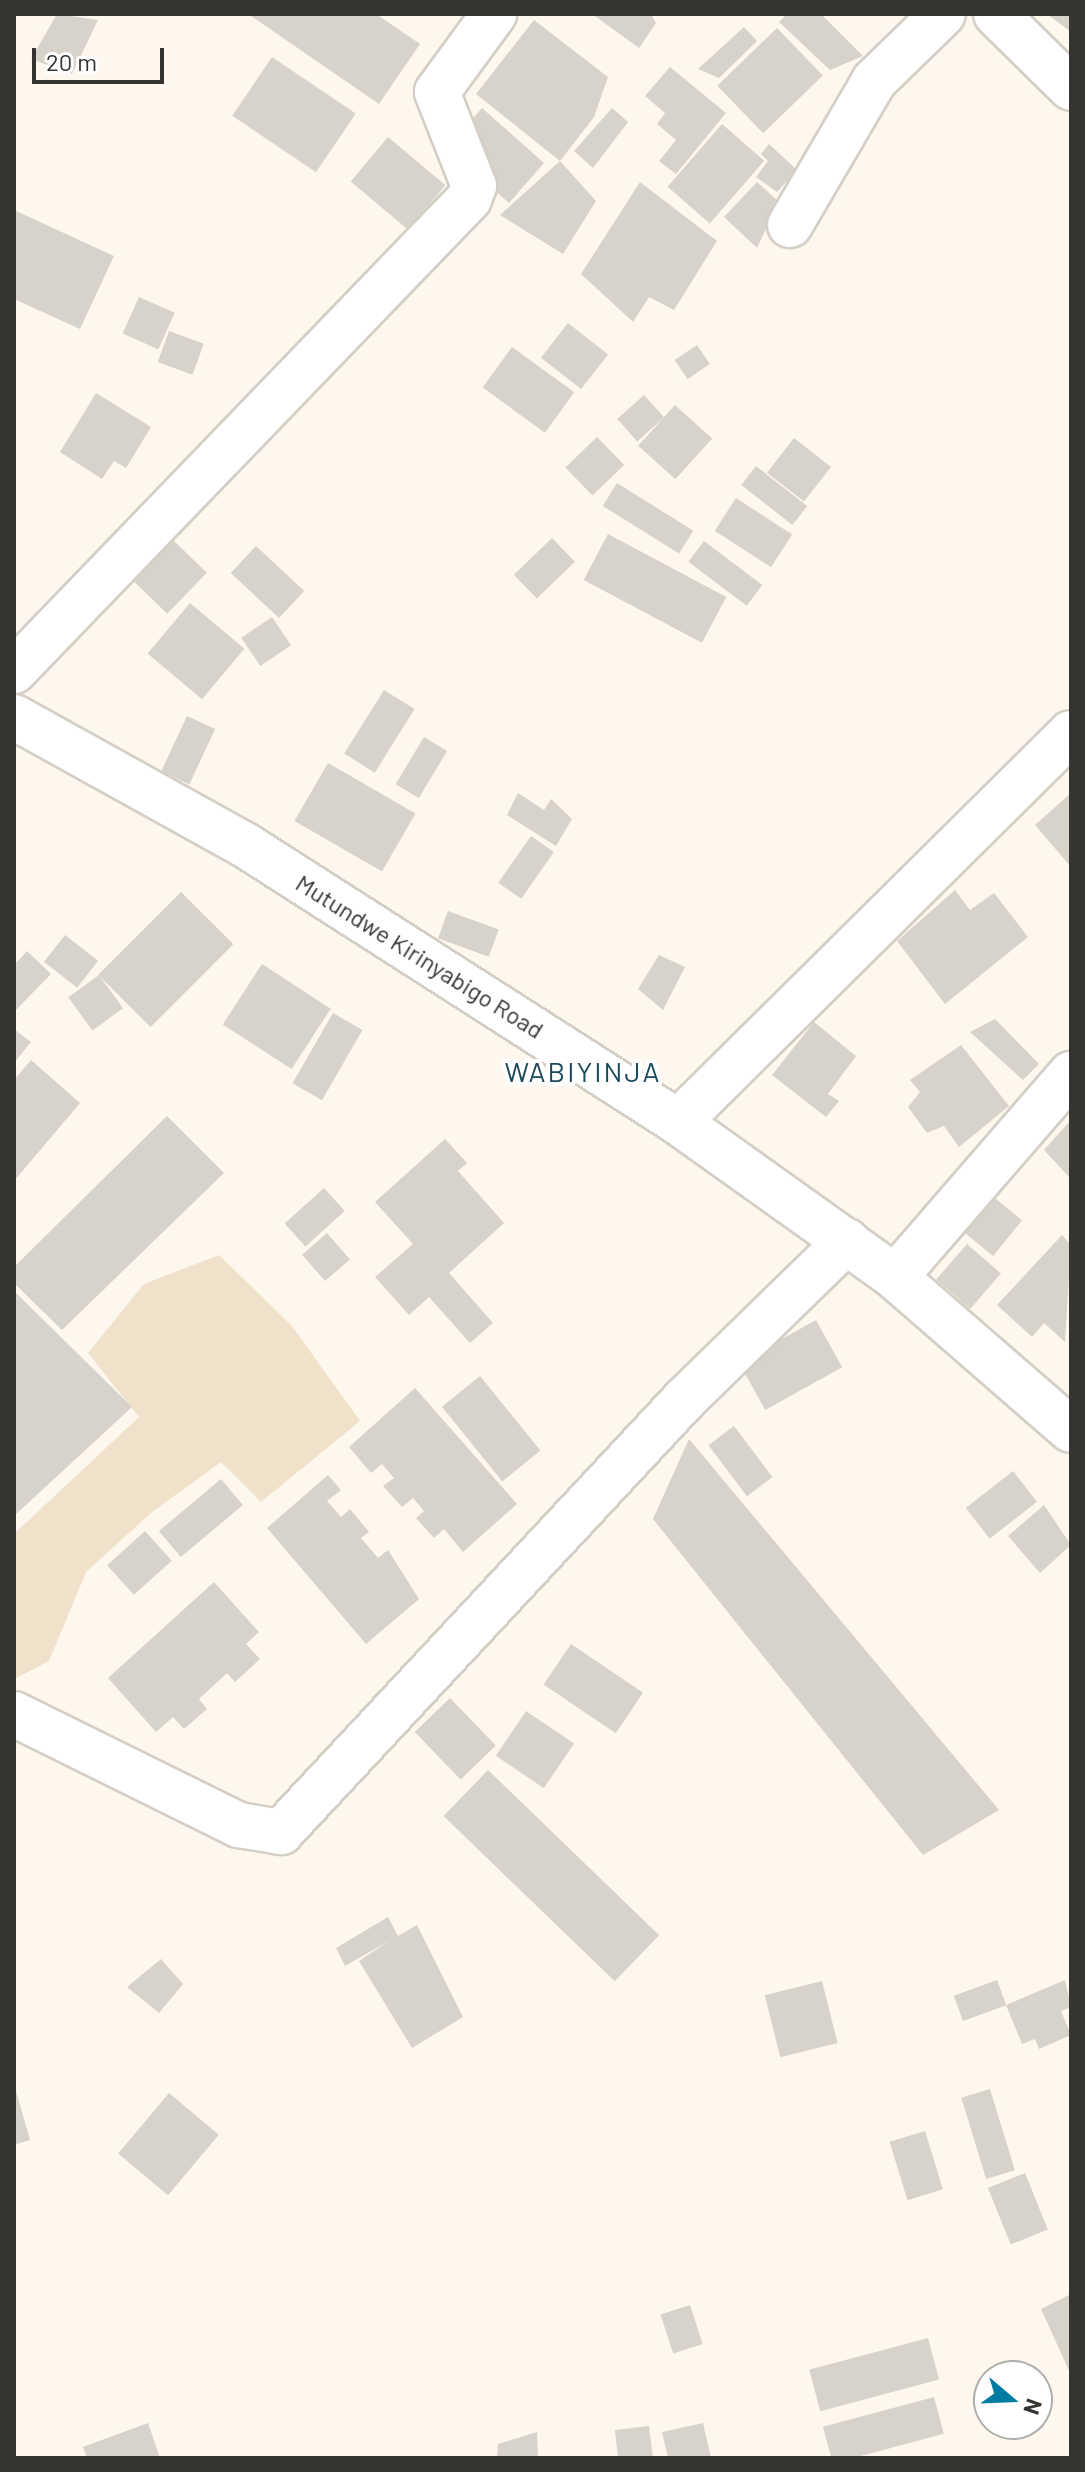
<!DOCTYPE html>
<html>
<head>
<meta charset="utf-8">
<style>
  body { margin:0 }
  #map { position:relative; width:1085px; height:2472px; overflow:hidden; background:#fdf7ee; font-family:Barlow,sans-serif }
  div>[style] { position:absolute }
  .green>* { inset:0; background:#f0e2ca }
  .building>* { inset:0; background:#d8d3ca; transform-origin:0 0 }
  .roads { filter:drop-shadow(2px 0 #d4cfc6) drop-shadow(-2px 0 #d4cfc6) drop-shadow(0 2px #d4cfc6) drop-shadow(0 -2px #d4cfc6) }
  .street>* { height:44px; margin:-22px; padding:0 22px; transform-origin:22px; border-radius:22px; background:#fff }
  .secondary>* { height:44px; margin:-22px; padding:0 22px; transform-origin:22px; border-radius:22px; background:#fff }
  span { translate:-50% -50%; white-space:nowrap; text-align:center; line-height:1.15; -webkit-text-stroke:8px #fff; paint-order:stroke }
  .street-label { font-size:24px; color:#363431 }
  .quarter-label { font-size:28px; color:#1a485c; letter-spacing:2px }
  .frame { position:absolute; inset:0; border:16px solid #363431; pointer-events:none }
  .north { position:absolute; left:973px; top:2360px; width:80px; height:80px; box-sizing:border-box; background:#fff; border:2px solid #afaead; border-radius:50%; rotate:109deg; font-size:22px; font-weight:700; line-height:32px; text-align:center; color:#363431 }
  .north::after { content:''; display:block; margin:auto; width:28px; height:36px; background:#007ba2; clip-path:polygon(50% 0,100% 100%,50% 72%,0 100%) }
  .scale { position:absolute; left:32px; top:48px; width:132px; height:36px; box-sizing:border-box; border:4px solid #363431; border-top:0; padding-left:10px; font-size:24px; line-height:28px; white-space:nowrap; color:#363431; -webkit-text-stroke:6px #fff; paint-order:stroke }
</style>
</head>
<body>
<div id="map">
  <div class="green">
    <i style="clip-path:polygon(219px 1255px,292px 1326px,360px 1421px,261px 1502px,221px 1462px,152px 1512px,86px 1572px,49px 1661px,14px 1679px,14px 1534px,139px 1417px,88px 1353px,144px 1284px)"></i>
  </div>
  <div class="building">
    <i style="clip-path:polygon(57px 14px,98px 20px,72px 74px,31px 59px)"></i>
    <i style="clip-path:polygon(248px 14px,376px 14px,420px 44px,379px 104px)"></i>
    <i style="clip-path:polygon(592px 14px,651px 14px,656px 23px,639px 48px)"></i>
    <i style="clip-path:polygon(787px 14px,821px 14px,863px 56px,830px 70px,779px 22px)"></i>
    <i style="clip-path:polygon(1047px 14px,1071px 14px,1071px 32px)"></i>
    <i style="clip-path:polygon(534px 20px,608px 77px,594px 117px,560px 161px,476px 94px)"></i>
    <i style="clip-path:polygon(744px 27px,757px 41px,719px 78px,698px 69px)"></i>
    <i style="left:777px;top:28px;width:66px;height:83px;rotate:46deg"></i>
    <i style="left:272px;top:57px;width:101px;height:71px;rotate:34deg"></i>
    <i style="clip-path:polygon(670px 67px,726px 113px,676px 174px,659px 161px,676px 140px,657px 124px,665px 113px,645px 96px)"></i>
    <i style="clip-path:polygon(482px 108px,544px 163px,509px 203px,476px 174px,461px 132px)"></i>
    <i style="clip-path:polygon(612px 108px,628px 122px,593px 168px,574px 151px)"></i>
    <i style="left:722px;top:124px;width:56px;height:83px;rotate:41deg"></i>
    <i style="left:388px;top:137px;width:75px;height:58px;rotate:40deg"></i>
    <i style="clip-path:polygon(769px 144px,797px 170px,777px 192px,756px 177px,768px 161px,761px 154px)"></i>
    <i style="clip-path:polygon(560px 161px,596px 201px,563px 254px,500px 215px)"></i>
    <i style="clip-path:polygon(640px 182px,717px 241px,674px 310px,649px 297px,633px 322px,581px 274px)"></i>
    <i style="clip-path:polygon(757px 182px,779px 202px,757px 248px,724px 217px)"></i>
    <i style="clip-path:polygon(14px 210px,114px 256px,80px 329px,14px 299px)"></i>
    <i style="left:139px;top:297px;width:39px;height:40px;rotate:24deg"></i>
    <i style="left:568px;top:323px;width:51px;height:44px;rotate:38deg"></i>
    <i style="left:169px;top:331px;width:37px;height:33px;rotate:20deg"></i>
    <i style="left:697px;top:345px;width:23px;height:27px;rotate:56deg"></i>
    <i style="left:512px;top:347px;width:77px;height:50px;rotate:36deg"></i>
    <i style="clip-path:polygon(96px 393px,151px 427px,126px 468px,114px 461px,102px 479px,60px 452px)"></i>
    <i style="left:644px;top:395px;width:30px;height:36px;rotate:48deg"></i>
    <i style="left:675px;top:405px;width:50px;height:55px;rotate:42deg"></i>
    <i style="left:597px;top:437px;width:39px;height:44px;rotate:46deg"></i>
    <i style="left:794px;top:438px;width:47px;height:44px;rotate:38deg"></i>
    <i style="left:756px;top:466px;width:65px;height:24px;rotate:38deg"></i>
    <i style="left:617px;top:483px;width:90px;height:27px;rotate:32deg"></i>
    <i style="left:736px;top:498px;width:67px;height:39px;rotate:33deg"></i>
    <i style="left:608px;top:534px;width:134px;height:52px;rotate:28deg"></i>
    <i style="left:552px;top:538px;width:33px;height:53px;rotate:46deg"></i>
    <i style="left:173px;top:540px;width:47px;height:57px;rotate:44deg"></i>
    <i style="left:704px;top:541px;width:73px;height:26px;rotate:37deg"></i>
    <i style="left:256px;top:546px;width:66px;height:37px;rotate:43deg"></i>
    <i style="left:190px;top:603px;width:71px;height:66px;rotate:40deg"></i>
    <i style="left:272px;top:617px;width:34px;height:37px;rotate:56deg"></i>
    <i style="left:384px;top:690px;width:36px;height:75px;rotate:32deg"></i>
    <i style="left:187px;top:716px;width:31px;height:61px;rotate:25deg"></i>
    <i style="left:424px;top:737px;width:27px;height:55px;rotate:31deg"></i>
    <i style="left:328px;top:763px;width:101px;height:67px;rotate:30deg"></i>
    <i style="clip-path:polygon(518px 793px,544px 810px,551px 799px,572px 819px,556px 846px,507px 815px)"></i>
    <i style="clip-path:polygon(1071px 793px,1071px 867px,1035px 825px)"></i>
    <i style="left:531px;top:836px;width:28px;height:57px;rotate:35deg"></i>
    <i style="clip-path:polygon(955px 890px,970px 910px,994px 893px,1028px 937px,945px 1004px,897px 941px)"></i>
    <i style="left:181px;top:892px;width:74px;height:117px;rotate:45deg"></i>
    <i style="left:448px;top:911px;width:54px;height:29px;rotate:20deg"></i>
    <i style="left:65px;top:935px;width:42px;height:34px;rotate:38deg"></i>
    <i style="clip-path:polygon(27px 951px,51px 974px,16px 1010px,14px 965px)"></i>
    <i style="clip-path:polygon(659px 955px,685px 967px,663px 1010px,638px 989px)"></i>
    <i style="left:262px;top:964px;width:82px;height:72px;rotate:33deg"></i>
    <i style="left:99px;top:975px;width:41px;height:38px;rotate:54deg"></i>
    <i style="left:333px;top:1013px;width:34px;height:81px;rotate:30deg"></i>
    <i style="clip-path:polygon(995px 1019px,1039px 1064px,1023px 1080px,970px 1032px)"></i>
    <i style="clip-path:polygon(814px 1022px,856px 1056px,828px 1094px,839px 1101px,826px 1117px,772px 1075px)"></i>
    <i style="clip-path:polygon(14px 1029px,31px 1042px,14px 1063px)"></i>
    <i style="clip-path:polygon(961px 1045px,1009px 1106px,959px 1147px,944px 1126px,927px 1133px,908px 1107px,920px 1092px,910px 1080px)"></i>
    <i style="clip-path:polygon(31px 1060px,80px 1103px,14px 1181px,14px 1080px)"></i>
    <i style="clip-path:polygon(167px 1116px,224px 1173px,62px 1330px,14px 1283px,14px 1267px)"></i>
    <i style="clip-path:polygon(1071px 1120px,1071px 1179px,1044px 1150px)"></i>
    <i style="clip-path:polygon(445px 1139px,467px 1163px,458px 1171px,504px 1223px,449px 1273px,493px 1323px,470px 1343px,429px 1297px,409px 1315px,375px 1277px,413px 1244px,375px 1202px)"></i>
    <i style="left:324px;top:1188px;width:31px;height:53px;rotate:48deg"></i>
    <i style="left:991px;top:1195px;width:40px;height:46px;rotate:39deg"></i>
    <i style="left:327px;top:1233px;width:35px;height:33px;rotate:49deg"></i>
    <i style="clip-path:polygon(1062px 1235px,1071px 1245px,1065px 1342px,1044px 1323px,1032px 1337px,997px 1305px)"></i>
    <i style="left:967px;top:1244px;width:45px;height:47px;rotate:41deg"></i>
    <i style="clip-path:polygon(14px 1291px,132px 1407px,14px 1516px)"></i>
    <i style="left:816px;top:1320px;width:54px;height:88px;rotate:61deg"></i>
    <i style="left:480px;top:1376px;width:96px;height:49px;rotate:51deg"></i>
    <i style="clip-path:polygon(415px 1388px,517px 1504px,463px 1552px,444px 1529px,434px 1538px,416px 1518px,424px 1511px,413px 1498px,402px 1507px,383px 1486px,394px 1478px,382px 1464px,371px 1473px,349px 1447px)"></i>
    <i style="left:734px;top:1426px;width:64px;height:32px;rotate:53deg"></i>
    <i style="clip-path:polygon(689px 1439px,999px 1810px,923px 1855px,653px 1519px)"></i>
    <i style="left:1013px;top:1471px;width:39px;height:60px;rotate:52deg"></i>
    <i style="clip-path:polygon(328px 1475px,341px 1490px,327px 1501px,341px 1517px,350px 1509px,369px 1532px,361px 1538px,378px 1558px,388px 1550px,419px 1599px,366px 1644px,267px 1528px)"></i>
    <i style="left:221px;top:1479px;width:34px;height:81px;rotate:50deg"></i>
    <i style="clip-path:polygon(1044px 1505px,1071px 1545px,1040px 1573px,1008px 1536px)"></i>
    <i style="left:145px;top:1531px;width:40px;height:51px;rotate:48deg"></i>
    <i style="clip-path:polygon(214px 1582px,259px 1632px,246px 1644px,260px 1659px,235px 1682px,227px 1673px,199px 1699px,207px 1709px,184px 1729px,173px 1717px,156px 1732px,108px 1678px)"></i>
    <i style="left:571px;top:1644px;width:87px;height:49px;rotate:34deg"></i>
    <i style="left:450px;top:1698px;width:66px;height:49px;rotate:46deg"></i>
    <i style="left:526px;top:1711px;width:58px;height:54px;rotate:34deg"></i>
    <i style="left:488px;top:1770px;width:238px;height:64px;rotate:44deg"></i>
    <i style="clip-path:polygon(388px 1917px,398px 1936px,417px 1925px,463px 2017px,412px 2048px,359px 1961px,389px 1941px,345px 1966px,336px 1948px)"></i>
    <i style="clip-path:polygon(161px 1959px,183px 1984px,159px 2013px,127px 1987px)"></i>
    <i style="left:997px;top:1980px;width:27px;height:46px;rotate:70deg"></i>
    <i style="clip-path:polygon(1065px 1980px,1071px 2007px,1061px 2011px,1071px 2035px,1039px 2049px,1035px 2039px,1022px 2044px,1006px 2005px)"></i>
    <i style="left:822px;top:1981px;width:64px;height:59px;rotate:76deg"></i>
    <i style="clip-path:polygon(14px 2084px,30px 2140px,14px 2145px)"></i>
    <i style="left:990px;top:2089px;width:85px;height:30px;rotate:73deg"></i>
    <i style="left:169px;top:2093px;width:65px;height:79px;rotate:40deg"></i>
    <i style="left:925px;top:2131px;width:61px;height:37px;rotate:73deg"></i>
    <i style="left:1025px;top:2173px;width:61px;height:40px;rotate:68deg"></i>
    <i style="clip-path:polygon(1071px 2294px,1071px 2375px,1041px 2309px)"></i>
    <i style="left:690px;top:2305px;width:41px;height:31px;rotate:72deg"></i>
    <i style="left:928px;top:2338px;width:43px;height:123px;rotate:75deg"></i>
    <i style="left:934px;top:2397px;width:38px;height:115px;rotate:75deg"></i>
    <i style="clip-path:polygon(148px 2423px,160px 2458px,87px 2458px,83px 2447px)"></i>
    <i style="clip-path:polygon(703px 2423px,711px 2458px,668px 2458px,662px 2432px)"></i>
    <i style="clip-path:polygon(649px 2426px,653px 2458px,618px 2458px,615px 2430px)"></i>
    <i style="clip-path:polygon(537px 2432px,538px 2458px,497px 2458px,498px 2444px)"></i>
  </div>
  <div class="roads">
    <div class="street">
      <i style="left:996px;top:14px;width:105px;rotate:44.6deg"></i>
      <i style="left:790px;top:225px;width:167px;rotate:-59.7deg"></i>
      <i style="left:874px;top:81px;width:96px;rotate:-44.2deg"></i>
      <i style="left:14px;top:671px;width:656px;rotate:-46.05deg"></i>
      <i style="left:469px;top:199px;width:14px;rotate:-69deg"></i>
      <i style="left:474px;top:186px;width:101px;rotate:-111.5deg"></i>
      <i style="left:437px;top:92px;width:97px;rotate:-53.8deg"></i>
      <i style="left:678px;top:1122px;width:553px;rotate:-44.71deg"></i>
      <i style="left:895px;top:1277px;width:269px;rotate:-49.1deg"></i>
      <i style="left:14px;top:1714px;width:251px;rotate:26.3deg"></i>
      <i style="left:239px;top:1825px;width:43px;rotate:9.5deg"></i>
      <i style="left:281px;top:1832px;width:589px;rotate:-46.99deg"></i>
      <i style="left:683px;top:1401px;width:229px;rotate:-44.3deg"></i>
    </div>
    <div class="secondary">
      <i style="left:14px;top:717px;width:264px;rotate:29deg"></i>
      <i style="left:245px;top:845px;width:514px;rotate:32.61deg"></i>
      <i style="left:678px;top:1122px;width:267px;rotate:35.5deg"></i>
      <i style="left:895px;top:1277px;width:233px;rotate:41deg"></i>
    </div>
  </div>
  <div class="street-label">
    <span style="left:420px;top:956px;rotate:32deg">Mutundwe Kirinyabigo Road</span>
  </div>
  <div class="quarter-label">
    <span style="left:583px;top:1071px">WABIYINJA</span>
  </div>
  <div class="frame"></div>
  <div class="north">N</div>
  <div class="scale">20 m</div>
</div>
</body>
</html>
